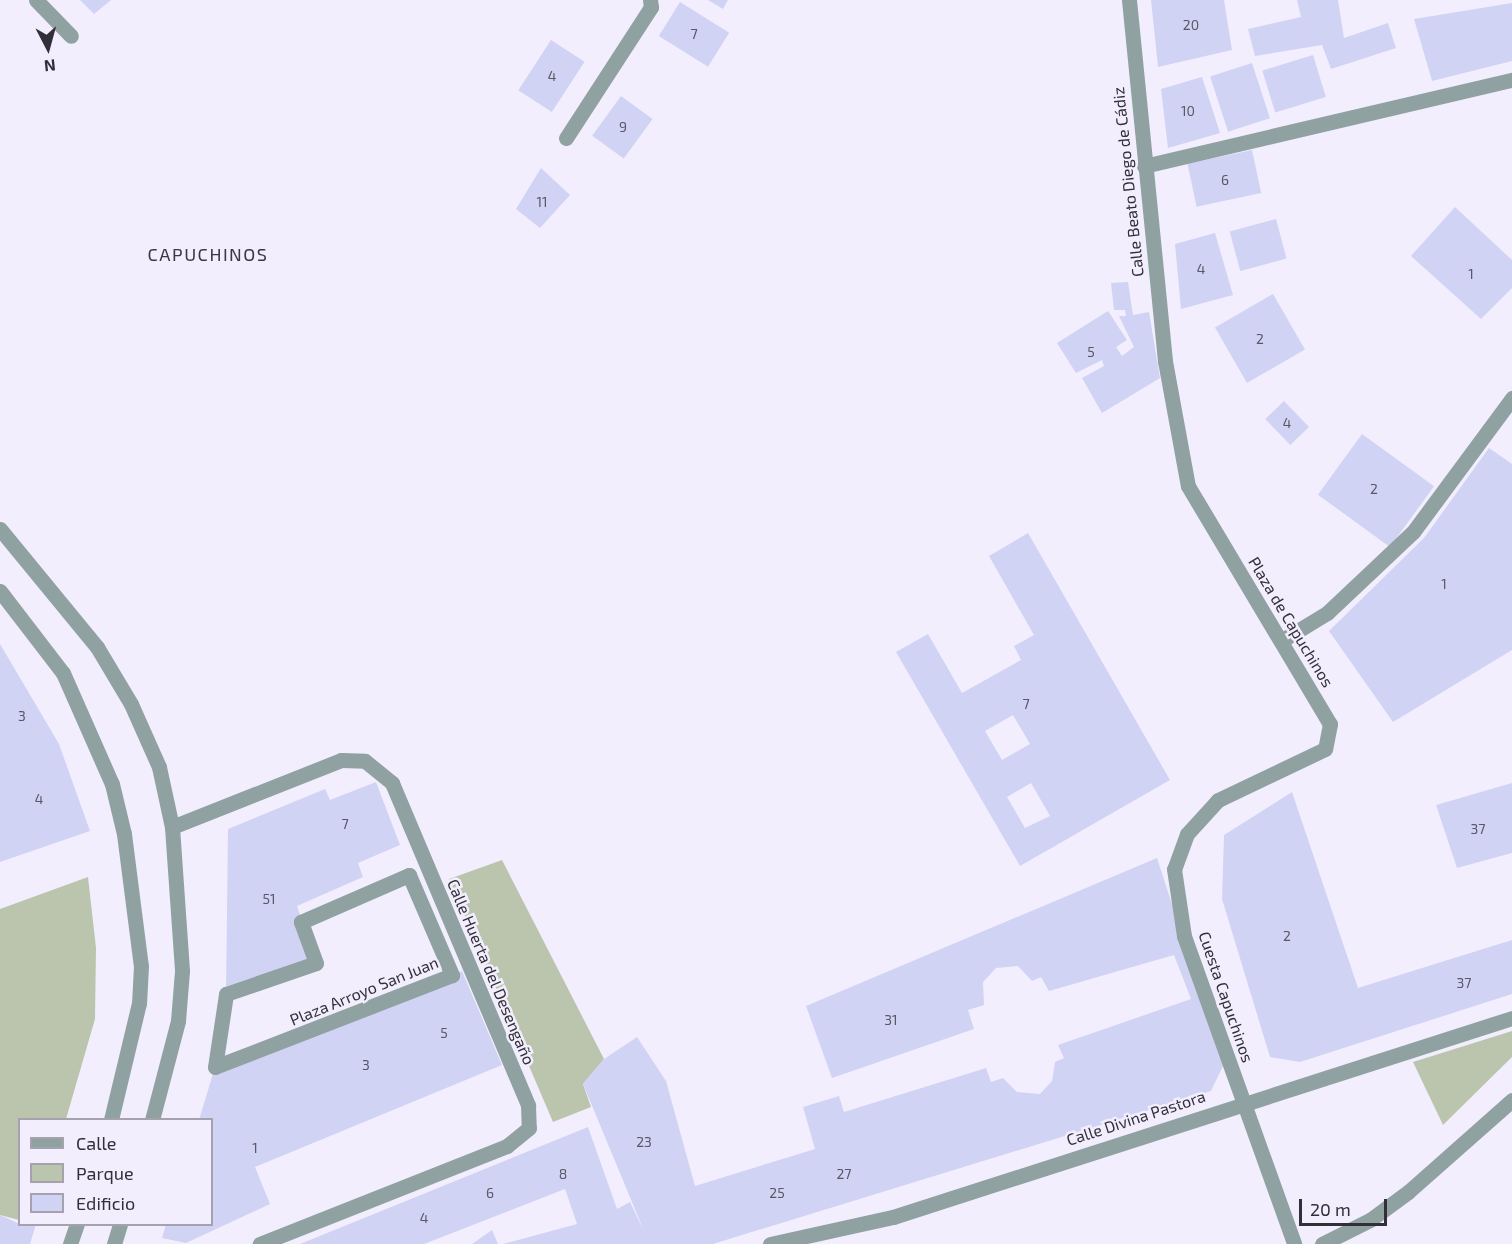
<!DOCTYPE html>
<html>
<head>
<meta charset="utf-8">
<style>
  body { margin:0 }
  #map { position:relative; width:1512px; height:1244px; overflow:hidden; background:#f2eefd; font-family:"Exo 2",sans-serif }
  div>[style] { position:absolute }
  .green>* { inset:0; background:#bbc5ae }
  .building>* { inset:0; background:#d1d3f5; transform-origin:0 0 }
  .pedestrian>* { height:15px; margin:-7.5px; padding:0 7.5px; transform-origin:7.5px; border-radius:7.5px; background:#8fa2a1 }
  .minor>* { height:15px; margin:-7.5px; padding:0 7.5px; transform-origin:7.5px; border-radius:7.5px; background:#8fa2a1 }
  .tertiary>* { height:15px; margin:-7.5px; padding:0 7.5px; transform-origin:7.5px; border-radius:7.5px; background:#8fa2a1 }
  span { translate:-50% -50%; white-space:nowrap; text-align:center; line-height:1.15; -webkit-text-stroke:5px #f2eefd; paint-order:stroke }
  .number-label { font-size:14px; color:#595867 }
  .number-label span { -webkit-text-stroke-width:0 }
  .street-label { font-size:16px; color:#312f38 }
  .neighbourhood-label { font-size:18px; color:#3c3649; letter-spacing:1.5px }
  .legend { position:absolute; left:18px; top:1118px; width:195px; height:108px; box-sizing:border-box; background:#f2eefd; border:2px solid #a5a2ae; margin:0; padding:8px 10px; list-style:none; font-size:18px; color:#312f38 }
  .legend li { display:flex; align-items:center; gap:12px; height:30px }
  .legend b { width:30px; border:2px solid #a5a2ae }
  .north { position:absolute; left:18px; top:18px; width:60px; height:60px; -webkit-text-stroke:4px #f2eefd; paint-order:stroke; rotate:174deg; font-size:16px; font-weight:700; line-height:24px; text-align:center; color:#312f38 }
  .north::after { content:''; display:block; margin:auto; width:21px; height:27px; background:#312f38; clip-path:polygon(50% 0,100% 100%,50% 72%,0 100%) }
  .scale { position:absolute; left:1299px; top:1199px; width:88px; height:27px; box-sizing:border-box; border:3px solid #312f38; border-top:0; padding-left:8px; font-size:18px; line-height:21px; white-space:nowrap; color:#312f38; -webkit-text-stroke:4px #f2eefd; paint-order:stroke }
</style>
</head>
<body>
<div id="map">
  <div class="green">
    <i style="clip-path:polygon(502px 860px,604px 1059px,583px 1084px,591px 1107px,553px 1122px,449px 879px)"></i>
    <i style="clip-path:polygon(88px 877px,96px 948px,95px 1019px,66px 1119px,20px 1120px,19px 1220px,0 1215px,0 909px)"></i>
    <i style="clip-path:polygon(1512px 1031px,1512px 1057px,1443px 1125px,1413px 1062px)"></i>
  </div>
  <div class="building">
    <i style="clip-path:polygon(80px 0,111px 0,94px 14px)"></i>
    <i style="clip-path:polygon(708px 0,728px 0,723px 9px)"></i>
    <i style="clip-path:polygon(1151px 0,1224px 0,1232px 50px,1158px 67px)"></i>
    <i style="clip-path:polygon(1297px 0,1338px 0,1344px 38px,1388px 23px,1396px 48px,1331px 69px,1322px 45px,1255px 56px,1248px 29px,1301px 17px)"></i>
    <i style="left:680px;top:2px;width:58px;height:40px;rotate:32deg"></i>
    <i style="clip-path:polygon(1512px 3px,1512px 61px,1432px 81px,1414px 19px)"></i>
    <i style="left:551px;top:40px;width:40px;height:60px;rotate:33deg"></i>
    <i style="left:1313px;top:55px;width:44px;height:53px;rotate:73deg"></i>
    <i style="left:1252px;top:63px;width:58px;height:44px;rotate:72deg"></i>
    <i style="clip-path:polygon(1202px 77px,1220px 133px,1168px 148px,1161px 89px)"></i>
    <i style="left:621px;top:96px;width:39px;height:49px;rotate:36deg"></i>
    <i style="left:1252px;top:150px;width:44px;height:66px;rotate:78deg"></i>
    <i style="clip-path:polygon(541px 168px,570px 195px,540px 228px,516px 209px)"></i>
    <i style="clip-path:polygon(1455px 207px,1512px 260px,1512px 288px,1481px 319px,1411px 256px)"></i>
    <i style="left:1276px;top:219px;width:41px;height:48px;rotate:75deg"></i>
    <i style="clip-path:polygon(1215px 233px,1233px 295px,1181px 309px,1175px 244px)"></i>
    <i style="clip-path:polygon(1128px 282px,1133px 315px,1149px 312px,1160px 378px,1102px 413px,1082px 378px,1104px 366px,1102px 360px,1076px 373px,1057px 343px,1108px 311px,1127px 340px,1116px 347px,1122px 356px,1134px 347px,1119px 316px,1126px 316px,1125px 310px,1114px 310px,1111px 283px)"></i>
    <i style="left:1273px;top:294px;width:64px;height:67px;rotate:60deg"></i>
    <i style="left:1284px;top:401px;width:36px;height:26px;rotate:46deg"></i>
    <i style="left:1362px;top:434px;width:89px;height:75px;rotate:36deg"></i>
    <i style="clip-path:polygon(1489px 448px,1512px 464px,1512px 650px,1393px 722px,1329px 631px,1424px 538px)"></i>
    <i style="clip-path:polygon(evenodd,1028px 533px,1170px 780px,1020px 866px,896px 652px,928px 634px,962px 693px,1021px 660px,1014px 646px,1034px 635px,989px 556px,1028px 533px,1013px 715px,1030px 744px,1002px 760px,985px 731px,1013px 715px,1028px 533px,1031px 783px,1050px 816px,1025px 828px,1007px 797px,1031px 783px)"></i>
    <i style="clip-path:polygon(0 644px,59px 744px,90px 831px,0 862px)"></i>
    <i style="clip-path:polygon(376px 782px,400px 845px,358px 863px,363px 877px,297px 906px,316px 963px,226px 994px,228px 829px,325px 789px,330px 800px)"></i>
    <i style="clip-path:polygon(1512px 783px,1512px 853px,1457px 868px,1436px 805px)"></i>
    <i style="clip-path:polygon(1292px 792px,1358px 988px,1512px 940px,1512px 994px,1300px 1062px,1270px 1057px,1222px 899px,1224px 835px)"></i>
    <i style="clip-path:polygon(1157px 858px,1224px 1064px,1211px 1091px,713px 1244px,503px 1244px,577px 1224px,565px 1189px,424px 1244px,300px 1244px,588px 1127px,617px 1209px,630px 1202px,644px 1231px,583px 1084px,604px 1059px,637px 1037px,666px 1081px,695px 1186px,815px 1149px,803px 1107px,839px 1096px,844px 1112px,986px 1068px,991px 1082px,1003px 1078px,1017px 1092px,1040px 1094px,1052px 1081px,1055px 1062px,1064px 1058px,1058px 1045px,1191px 999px,1174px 955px,1049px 991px,1041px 977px,1032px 981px,1018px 966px,996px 968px,983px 982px,984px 1005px,968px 1010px,974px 1029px,832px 1078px,806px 1006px)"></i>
    <i style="clip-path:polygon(462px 971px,502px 1065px,255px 1167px,270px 1204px,186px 1243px,162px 1238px,166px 1224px,212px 1224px,212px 1120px,199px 1120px,215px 1067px)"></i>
    <i style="clip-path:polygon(0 1215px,20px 1224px,36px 1224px,30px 1244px,0 1244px)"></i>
    <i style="clip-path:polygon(492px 1230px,498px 1244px,472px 1244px)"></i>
  </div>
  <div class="pedestrian">
    <i style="left:409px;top:875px;width:109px;rotate:66.7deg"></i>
    <i style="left:452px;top:975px;width:254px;rotate:158.8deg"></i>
    <i style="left:215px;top:1067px;width:74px;rotate:-81.4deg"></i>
    <i style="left:226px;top:994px;width:95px;rotate:-19deg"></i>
    <i style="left:316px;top:963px;width:44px;rotate:-110.1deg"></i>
    <i style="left:301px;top:922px;width:118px;rotate:-23.5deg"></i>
  </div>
  <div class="minor">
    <i style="left:36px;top:0;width:50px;rotate:45.8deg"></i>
    <i style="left:566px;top:138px;width:156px;rotate:-57deg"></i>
    <i style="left:651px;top:7px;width:7px;rotate:-98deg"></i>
    <i style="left:1144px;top:166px;width:378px;rotate:-13.2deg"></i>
    <i style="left:1281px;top:641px;width:54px;rotate:-31.3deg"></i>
    <i style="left:1327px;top:613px;width:118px;rotate:-43.3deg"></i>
    <i style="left:1413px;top:532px;width:167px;rotate:-53.5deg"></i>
    <i style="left:172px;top:827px;width:182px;rotate:-21.6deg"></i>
    <i style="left:341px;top:760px;width:24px;rotate:2deg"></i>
    <i style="left:365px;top:761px;width:35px;rotate:39deg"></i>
    <i style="left:392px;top:783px;width:350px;rotate:67.1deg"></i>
    <i style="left:528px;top:1105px;width:23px;rotate:88deg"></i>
    <i style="left:529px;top:1128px;width:28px;rotate:141deg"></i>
    <i style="left:507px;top:1146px;width:266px;rotate:158.4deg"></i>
  </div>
  <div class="tertiary">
    <i style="left:1129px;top:0;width:363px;rotate:84.3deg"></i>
    <i style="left:1165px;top:361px;width:127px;rotate:79.6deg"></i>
    <i style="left:1188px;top:486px;width:277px;rotate:59.2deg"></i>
    <i style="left:1330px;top:724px;width:25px;rotate:101deg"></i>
    <i style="left:1325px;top:749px;width:119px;rotate:154.5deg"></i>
    <i style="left:1218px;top:800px;width:46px;rotate:132.4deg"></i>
    <i style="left:1187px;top:834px;width:37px;rotate:110deg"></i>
    <i style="left:1174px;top:869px;width:68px;rotate:81.5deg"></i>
    <i style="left:1184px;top:936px;width:327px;rotate:70.3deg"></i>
    <i style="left:0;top:529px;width:153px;rotate:50.6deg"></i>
    <i style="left:97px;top:647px;width:66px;rotate:59.2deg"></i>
    <i style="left:131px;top:704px;width:69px;rotate:66deg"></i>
    <i style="left:159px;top:767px;width:61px;rotate:77.8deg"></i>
    <i style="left:172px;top:827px;width:144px;rotate:86deg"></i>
    <i style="left:182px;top:971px;width:50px;rotate:94.6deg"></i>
    <i style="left:178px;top:1021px;width:102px;rotate:104.7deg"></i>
    <i style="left:0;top:591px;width:103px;rotate:52.5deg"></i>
    <i style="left:63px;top:673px;width:121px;rotate:66.2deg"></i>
    <i style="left:112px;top:784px;width:51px;rotate:76.5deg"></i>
    <i style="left:124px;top:834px;width:133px;rotate:82.7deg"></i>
    <i style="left:141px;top:966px;width:37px;rotate:93deg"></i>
    <i style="left:139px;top:1003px;width:120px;rotate:103.5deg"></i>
    <i style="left:70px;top:1244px;width:21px;rotate:-71deg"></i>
    <i style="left:114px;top:1244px;width:21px;rotate:-73deg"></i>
    <i style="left:770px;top:1244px;width:126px;rotate:-12.4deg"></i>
    <i style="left:893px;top:1217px;width:650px;rotate:-17.82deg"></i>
    <i style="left:1322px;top:1244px;width:54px;rotate:-26.6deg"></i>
    <i style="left:1370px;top:1220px;width:47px;rotate:-36.4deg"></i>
    <i style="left:1408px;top:1192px;width:139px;rotate:-41.5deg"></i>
  </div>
  <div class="number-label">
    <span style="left:1191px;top:25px">20</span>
    <span style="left:694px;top:34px">7</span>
    <span style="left:552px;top:76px">4</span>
    <span style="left:1188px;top:111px">10</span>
    <span style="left:623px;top:127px">9</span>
    <span style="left:1225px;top:180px">6</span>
    <span style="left:542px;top:202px">11</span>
    <span style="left:1201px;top:269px">4</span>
    <span style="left:1471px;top:274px">1</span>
    <span style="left:1260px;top:339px">2</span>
    <span style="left:1091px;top:352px">5</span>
    <span style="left:1287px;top:423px">4</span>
    <span style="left:1374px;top:489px">2</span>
    <span style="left:1444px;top:584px">1</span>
    <span style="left:1026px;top:704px">7</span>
    <span style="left:22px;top:716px">3</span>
    <span style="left:39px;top:799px">4</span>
    <span style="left:345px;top:824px">7</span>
    <span style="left:1478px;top:829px">37</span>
    <span style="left:269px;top:899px">51</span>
    <span style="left:1287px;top:936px">2</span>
    <span style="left:1464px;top:983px">37</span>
    <span style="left:891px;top:1020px">31</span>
    <span style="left:444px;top:1033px">5</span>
    <span style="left:366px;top:1065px">3</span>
    <span style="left:644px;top:1142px">23</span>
    <span style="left:255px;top:1148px">1</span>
    <span style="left:563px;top:1174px">8</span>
    <span style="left:844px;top:1174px">27</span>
    <span style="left:490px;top:1193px">6</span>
    <span style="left:777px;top:1193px">25</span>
    <span style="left:424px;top:1218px">4</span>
  </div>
  <div class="street-label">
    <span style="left:1128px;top:182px;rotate:-96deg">Calle Beato Diego de Cádiz</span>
    <span style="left:1291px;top:622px;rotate:59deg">Plaza de Capuchinos</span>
    <span style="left:491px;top:972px;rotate:67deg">Calle Huerta del Desengaño</span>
    <span style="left:364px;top:991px;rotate:-22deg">Plaza Arroyo San Juan</span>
    <span style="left:1226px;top:997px;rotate:71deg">Cuesta Capuchinos</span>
    <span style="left:1136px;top:1118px;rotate:-18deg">Calle Divina Pastora</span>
  </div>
  <div class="neighbourhood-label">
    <span style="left:208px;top:254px">CAPUCHINOS</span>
  </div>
  <ul class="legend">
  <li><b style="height:8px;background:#8fa2a1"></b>Calle</li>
  <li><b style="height:16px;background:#bbc5ae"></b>Parque</li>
  <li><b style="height:16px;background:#d1d3f5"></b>Edificio</li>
  </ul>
  <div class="north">N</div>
  <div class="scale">20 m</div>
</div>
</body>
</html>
